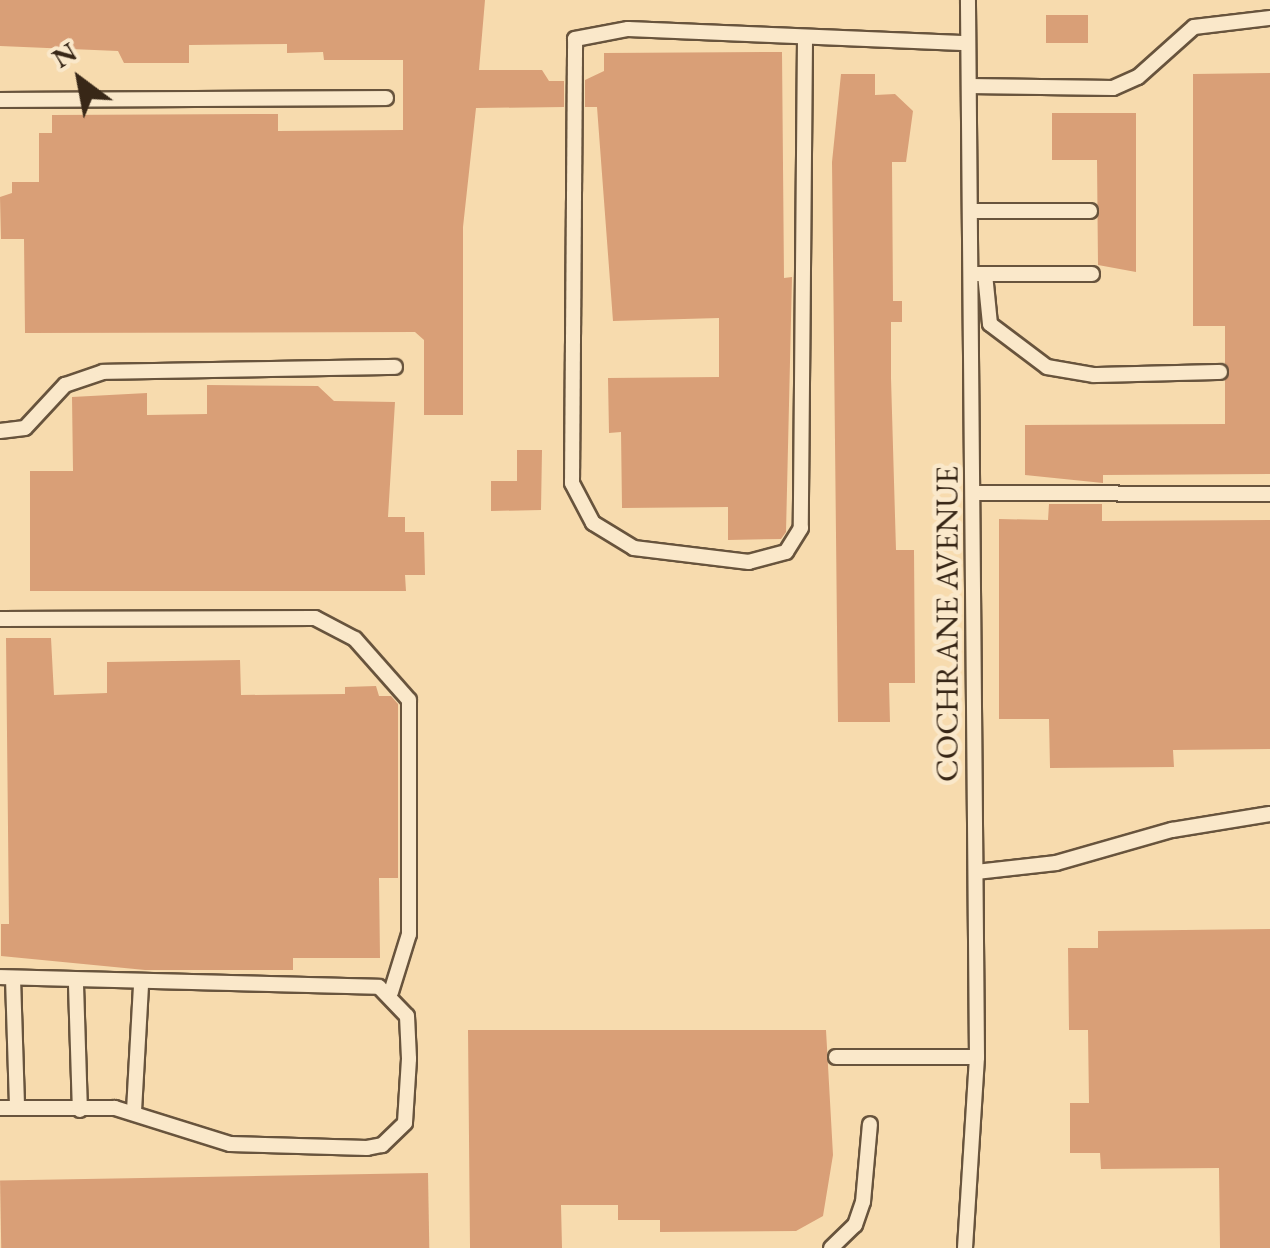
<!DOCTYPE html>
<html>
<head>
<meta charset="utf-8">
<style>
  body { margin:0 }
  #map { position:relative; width:1270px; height:1248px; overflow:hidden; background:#f7dbae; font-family:"EB Garamond",serif }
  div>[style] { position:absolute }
  .building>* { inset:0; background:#d99f77; transform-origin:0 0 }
  .roads { filter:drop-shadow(2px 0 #68543d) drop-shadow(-2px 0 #68543d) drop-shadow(0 2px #68543d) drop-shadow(0 -2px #68543d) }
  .service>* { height:14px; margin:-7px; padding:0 7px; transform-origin:7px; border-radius:7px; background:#fae8ca }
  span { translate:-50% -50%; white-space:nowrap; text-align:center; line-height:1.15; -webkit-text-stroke:9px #fae8ca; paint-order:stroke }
  .street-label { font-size:32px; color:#382717 }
  .north { position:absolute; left:30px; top:30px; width:100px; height:100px; -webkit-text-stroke:8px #fae8ca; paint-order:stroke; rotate:328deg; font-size:28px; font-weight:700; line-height:40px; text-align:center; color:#382717 }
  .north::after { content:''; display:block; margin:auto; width:35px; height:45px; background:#382717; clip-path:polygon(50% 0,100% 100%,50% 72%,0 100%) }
</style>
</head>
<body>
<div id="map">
  <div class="building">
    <i style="clip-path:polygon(0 0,485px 0,479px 70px,542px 70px,549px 81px,564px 81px,564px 107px,476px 108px,463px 227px,463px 415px,424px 415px,424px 340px,415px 332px,25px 333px,24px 239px,1px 239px,0 197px,12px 193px,12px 182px,39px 182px,39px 133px,52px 133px,52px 115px,278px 114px,278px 131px,403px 130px,403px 60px,324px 60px,323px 52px,287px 53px,287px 44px,189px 45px,189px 63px,124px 63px,118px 51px,0 46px)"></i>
    <i style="left:1088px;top:15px;width:28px;height:42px;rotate:90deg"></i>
    <i style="clip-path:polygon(782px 52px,784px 278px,792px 277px,786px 532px,781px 539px,728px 540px,728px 507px,622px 508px,621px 432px,609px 433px,608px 378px,719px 377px,719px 318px,613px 321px,597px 107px,585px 107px,585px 80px,604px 71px,604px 53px)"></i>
    <i style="clip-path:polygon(1270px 73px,1270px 474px,1103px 475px,1103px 483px,1025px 475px,1025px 425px,1225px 424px,1225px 326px,1193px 326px,1193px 74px)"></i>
    <i style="clip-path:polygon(841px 74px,875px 74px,875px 95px,895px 94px,913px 111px,906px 162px,892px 162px,893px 301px,902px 301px,902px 322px,891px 322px,891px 378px,896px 550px,914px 550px,915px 683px,889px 683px,890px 722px,838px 722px,832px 162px)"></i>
    <i style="clip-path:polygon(1052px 113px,1136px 113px,1136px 272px,1098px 265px,1097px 160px,1052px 160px)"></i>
    <i style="clip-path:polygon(207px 385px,318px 386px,334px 401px,395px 402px,388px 517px,405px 517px,405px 532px,424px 532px,425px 575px,405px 575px,406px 591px,30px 591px,30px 471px,73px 471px,72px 397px,147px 393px,147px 415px,207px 414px)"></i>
    <i style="clip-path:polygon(517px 450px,542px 450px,541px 510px,491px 511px,491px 481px,517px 481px)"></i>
    <i style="clip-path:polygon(1049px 504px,1102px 504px,1102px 521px,1270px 520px,1270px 749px,1173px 750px,1174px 767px,1050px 768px,1049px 719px,999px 719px,999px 519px,1048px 520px)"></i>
    <i style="clip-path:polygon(6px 638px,51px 638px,54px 695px,107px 693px,107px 662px,240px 660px,241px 695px,345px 694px,345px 687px,376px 686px,379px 696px,391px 696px,398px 704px,398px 878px,379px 878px,380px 958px,293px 958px,293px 970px,145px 970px,1px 956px,1px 924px,9px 924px)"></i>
    <i style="clip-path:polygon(1270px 929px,1270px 1248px,1220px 1248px,1219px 1168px,1101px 1169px,1100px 1153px,1070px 1153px,1070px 1103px,1089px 1103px,1088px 1030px,1069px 1030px,1068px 948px,1098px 948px,1098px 931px)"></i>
    <i style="clip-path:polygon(468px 1030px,826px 1030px,833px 1155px,823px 1216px,796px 1231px,660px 1232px,660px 1220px,618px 1220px,618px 1205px,561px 1205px,562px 1248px,470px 1248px)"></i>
    <i style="left:428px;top:1173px;width:75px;height:428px;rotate:89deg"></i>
  </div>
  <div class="roads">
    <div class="service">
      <i style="left:805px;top:40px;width:488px;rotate:90.5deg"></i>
      <i style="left:801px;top:528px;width:28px;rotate:122deg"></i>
      <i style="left:786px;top:552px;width:38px;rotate:165deg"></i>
      <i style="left:749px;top:562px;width:116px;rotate:-173.1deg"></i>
      <i style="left:634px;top:548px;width:48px;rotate:-148.6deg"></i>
      <i style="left:593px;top:523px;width:45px;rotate:-117.7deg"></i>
      <i style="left:572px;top:483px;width:444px;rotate:-89.6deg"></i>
      <i style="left:575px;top:39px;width:54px;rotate:-10.7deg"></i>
      <i style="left:628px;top:29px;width:340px;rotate:2.4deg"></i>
      <i style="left:969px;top:86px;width:144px;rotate:0.8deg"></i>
      <i style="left:1113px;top:88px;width:27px;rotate:-24deg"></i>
      <i style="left:1138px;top:77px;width:75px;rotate:-41.8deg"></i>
      <i style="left:1194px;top:27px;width:77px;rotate:-6.8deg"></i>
      <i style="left:0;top:100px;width:386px;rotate:-0.3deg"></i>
      <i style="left:970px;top:211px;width:120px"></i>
      <i style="left:976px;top:274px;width:116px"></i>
      <i style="left:985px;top:274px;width:50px;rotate:84.3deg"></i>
      <i style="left:990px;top:324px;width:71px;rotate:37deg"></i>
      <i style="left:1047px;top:367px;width:48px;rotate:9.7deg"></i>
      <i style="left:1094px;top:375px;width:126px;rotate:-1.4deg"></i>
      <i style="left:0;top:431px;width:25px;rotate:-7deg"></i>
      <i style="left:25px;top:428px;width:59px;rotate:-47.1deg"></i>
      <i style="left:65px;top:385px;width:40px;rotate:-18.9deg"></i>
      <i style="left:103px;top:372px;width:292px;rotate:-1deg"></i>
      <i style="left:973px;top:493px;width:297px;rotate:0.2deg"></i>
      <i style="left:0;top:619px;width:315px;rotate:-0.2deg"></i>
      <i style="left:315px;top:618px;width:45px;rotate:27.7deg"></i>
      <i style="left:355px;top:639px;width:81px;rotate:48.5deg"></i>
      <i style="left:409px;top:700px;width:234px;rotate:90deg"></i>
      <i style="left:409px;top:934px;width:61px;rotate:107.2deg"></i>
      <i style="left:976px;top:872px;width:81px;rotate:-6.4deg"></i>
      <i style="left:1056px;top:863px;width:121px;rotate:-15.9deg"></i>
      <i style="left:1172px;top:830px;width:99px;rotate:-9.3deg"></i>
      <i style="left:0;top:977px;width:379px;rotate:1.5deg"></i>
      <i style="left:379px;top:987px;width:40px;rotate:46deg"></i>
      <i style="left:407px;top:1016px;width:43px;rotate:87.3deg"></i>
      <i style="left:409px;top:1059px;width:64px;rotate:93.6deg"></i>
      <i style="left:405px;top:1123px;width:32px;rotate:136deg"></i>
      <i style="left:382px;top:1145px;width:15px;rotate:169deg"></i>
      <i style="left:367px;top:1148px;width:137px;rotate:-178.3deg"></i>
      <i style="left:230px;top:1144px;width:121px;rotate:-162.6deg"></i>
      <i style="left:115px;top:1108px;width:115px;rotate:180deg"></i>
      <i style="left:13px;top:978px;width:130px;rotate:88.2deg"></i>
      <i style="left:76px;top:985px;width:125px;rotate:88.2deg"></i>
      <i style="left:836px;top:1057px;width:141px"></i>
      <i style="left:134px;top:1111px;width:126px;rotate:-86.8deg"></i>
      <i style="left:831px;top:1248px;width:33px;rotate:-44deg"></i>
      <i style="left:855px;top:1225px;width:24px;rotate:-71deg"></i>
      <i style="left:863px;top:1202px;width:78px;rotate:-84.9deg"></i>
      <i style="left:965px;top:1248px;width:191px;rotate:-86.4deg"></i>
      <i style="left:977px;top:1057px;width:1057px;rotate:-90.49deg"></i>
    </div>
  </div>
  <div class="street-label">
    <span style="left:947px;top:624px;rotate:-90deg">COCHRANE AVENUE</span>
  </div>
  <div class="north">N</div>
</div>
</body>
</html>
